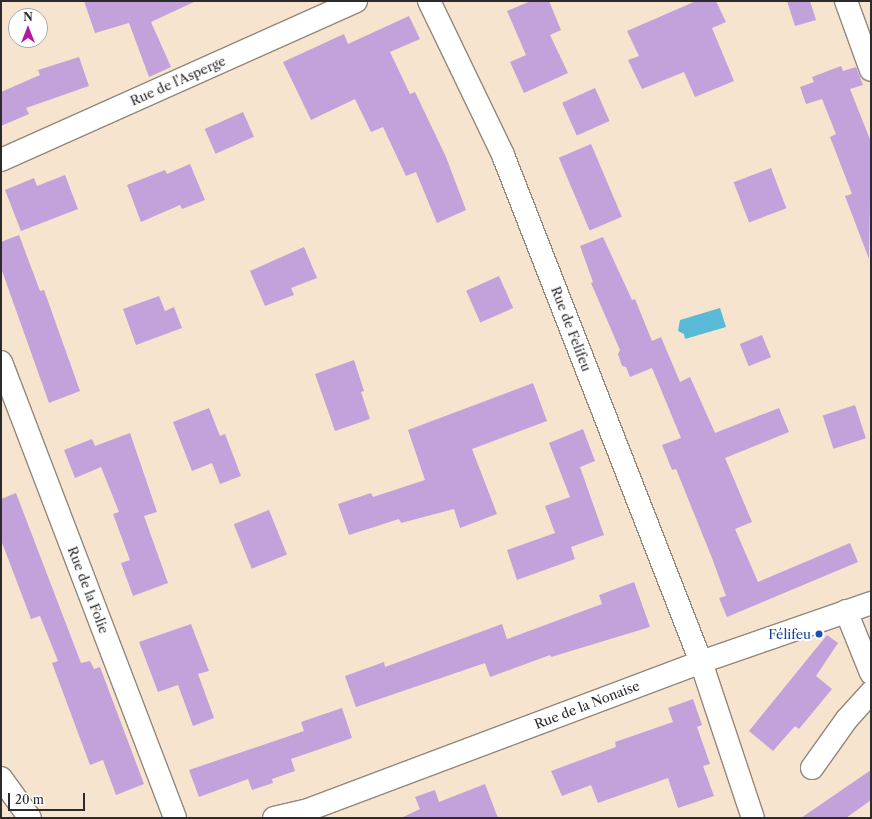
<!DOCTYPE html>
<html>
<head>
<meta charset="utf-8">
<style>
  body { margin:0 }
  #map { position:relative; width:872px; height:819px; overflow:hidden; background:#f7e4ce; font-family:"Libre Caslon Text",serif }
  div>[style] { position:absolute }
  .water>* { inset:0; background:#58bad7 }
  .building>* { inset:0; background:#c3a1da; transform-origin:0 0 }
  .roads { filter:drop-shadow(1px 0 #91887c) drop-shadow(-1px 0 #91887c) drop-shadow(0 1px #91887c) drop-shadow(0 -1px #91887c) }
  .minor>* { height:22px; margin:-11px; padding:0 11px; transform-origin:11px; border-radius:11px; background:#fff }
  .major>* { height:22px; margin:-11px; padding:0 11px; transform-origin:11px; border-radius:11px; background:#fff }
  .dots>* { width:11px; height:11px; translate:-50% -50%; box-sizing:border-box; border:2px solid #fff; border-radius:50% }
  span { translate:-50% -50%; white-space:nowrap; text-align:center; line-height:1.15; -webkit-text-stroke:4px #fff; paint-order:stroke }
  .street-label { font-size:13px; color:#2b2b2b }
  .transit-label { font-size:13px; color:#164399 }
  .right { translate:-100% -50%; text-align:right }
  .frame { position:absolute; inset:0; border:2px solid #2b2b2b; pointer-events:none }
  .north { position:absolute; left:8px; top:8px; width:40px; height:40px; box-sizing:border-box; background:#fff; border:1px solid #aaa; border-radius:50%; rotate:0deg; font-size:11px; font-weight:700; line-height:16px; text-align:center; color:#2b2b2b }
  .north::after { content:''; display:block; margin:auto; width:14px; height:18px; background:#b5179e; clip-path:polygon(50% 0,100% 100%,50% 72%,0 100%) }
  .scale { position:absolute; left:8px; top:793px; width:77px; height:18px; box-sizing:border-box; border:2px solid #2b2b2b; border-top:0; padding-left:5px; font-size:12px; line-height:14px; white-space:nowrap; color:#2b2b2b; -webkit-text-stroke:3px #fff; paint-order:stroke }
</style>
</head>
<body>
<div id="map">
  <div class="water">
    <i style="clip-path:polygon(720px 308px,726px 327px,685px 339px,684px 334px,678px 331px,680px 320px)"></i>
  </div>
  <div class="building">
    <i style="clip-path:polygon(84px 1px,196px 1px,151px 22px,171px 67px,149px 77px,129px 23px,95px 33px)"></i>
    <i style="clip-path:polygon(531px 1px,549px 1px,561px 30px,550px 35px,568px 73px,524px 93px,510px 62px,526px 55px,507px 11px)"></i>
    <i style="clip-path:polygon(696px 1px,716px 1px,726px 22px,712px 28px,734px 81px,695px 97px,684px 72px,642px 89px,628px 60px,639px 56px,627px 31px)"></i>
    <i style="clip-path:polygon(787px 1px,810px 1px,816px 20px,795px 26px)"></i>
    <i style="clip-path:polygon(409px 16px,420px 39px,390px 52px,410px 94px,415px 92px,446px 157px,466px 210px,437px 223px,416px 172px,406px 176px,383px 127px,371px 132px,355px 99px,311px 120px,283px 62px,344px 34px,348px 44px)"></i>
    <i style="clip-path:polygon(79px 57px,89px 86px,26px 108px,29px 114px,1px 126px,1px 92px,40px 75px,38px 70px)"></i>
    <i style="clip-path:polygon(841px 66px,843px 71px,856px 67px,863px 85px,850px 89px,871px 142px,869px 259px,845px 196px,852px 194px,830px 137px,836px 134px,822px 99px,806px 104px,800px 87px,814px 82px,812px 77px)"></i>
    <i style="left:595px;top:88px;width:36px;height:36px;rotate:66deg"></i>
    <i style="left:243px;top:112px;width:27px;height:42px;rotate:66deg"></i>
    <i style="left:591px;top:144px;width:79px;height:35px;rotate:67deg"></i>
    <i style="clip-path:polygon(190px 164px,205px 200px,182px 209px,180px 205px,141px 222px,127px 185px,165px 170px,167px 174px)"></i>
    <i style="left:771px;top:168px;width:43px;height:40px;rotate:69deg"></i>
    <i style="clip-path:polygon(65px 175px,78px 209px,21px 231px,5px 190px,34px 178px,37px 186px)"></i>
    <i style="clip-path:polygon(19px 235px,40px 291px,44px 290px,80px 391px,49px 403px,1px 268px,1px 242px)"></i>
    <i style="clip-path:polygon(603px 237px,632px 300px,635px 299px,652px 341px,661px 337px,680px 382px,690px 377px,715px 433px,779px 408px,789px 432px,725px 458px,752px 522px,735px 529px,758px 582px,850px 543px,858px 562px,727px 617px,719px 598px,726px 596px,712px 558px,676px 469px,672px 470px,662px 445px,681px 438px,652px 368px,630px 377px,626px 367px,622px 366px,618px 354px,620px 350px,591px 283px,593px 282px,580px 246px)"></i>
    <i style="clip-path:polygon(304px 247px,317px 278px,291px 288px,294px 295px,265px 306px,250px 271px)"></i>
    <i style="left:499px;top:276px;width:35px;height:36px;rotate:66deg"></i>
    <i style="clip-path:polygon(159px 296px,165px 311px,174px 307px,182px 328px,136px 345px,123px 309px)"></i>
    <i style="left:762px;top:335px;width:24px;height:24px;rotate:68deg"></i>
    <i style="clip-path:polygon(354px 360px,364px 391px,361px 392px,370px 419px,335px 431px,315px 374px)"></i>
    <i style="clip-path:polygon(533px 383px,547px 421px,472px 449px,497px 514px,460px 528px,454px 509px,401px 523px,399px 519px,349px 535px,338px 504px,371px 493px,373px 497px,425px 480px,408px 430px)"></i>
    <i style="left:855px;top:405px;width:35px;height:34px;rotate:72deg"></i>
    <i style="clip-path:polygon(209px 408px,220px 436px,225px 434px,241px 476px,220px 484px,212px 463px,192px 471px,173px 422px)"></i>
    <i style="clip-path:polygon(583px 429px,595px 461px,580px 467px,604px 535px,571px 547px,575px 559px,517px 580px,507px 550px,555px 533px,545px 506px,570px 497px,549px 443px)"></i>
    <i style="clip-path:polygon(130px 433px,157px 512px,144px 516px,168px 583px,133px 596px,121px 563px,130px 560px,113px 514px,119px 512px,101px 467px,75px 478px,64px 450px,92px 439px,95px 446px)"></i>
    <i style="clip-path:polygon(16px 493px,81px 663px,90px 661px,94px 669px,100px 667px,144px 784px,116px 795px,103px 760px,90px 765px,52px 663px,58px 661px,40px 616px,31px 619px,1px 540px,1px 499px)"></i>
    <i style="left:269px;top:510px;width:48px;height:38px;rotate:68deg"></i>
    <i style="clip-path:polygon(634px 582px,650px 627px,551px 657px,550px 655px,490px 677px,485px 663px,356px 707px,345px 676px,384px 662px,385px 667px,502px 624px,507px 639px,602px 604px,599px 595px)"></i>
    <i style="clip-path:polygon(191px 624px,209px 671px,198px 674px,214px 718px,193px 726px,178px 685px,158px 692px,139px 642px)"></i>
    <i style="clip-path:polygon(827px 635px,838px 643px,816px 676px,832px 689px,799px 729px,795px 726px,773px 751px,749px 731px)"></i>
    <i style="clip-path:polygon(693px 699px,702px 725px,697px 727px,710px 764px,703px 766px,714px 796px,678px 808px,668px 778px,598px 803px,591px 785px,562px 796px,551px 771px,616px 747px,615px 742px,673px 722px,668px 708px)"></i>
    <i style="clip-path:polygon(342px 708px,352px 738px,291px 759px,295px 771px,272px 779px,273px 783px,252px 790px,248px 779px,199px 797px,189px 770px,304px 731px,301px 722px)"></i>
    <i style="clip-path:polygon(871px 770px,871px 800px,846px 818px,801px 818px)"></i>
    <i style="clip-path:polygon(485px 784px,498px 818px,401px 818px,420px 809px,415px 797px,435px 790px,439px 802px)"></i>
  </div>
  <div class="roads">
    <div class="minor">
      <i style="left:429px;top:1px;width:171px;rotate:64.3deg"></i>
      <i style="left:503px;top:155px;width:544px;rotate:68.67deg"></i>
      <i style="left:701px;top:662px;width:164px;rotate:71.6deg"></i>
      <i style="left:846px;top:1px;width:73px;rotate:70.1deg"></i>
      <i style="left:1px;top:160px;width:389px;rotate:-24.1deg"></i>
      <i style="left:1px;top:362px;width:488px;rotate:69.1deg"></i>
      <i style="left:846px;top:611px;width:67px;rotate:68deg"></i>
      <i style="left:812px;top:768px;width:60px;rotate:-54.5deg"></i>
      <i style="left:847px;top:719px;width:36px;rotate:-48deg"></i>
    </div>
    <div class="major">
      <i style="left:1px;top:778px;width:49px;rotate:54.1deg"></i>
      <i style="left:274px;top:818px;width:32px;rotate:-13deg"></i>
      <i style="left:305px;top:811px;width:423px;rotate:-20.6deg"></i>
      <i style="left:701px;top:662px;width:180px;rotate:-19.1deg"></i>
    </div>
  </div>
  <div class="dots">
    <i style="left:819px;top:634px;background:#1a4fb4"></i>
  </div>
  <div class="street-label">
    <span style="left:178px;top:81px;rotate:-24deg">Rue de l'Asperge</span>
    <span style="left:571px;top:329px;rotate:69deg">Rue de Felifeu</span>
    <span style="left:88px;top:590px;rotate:69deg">Rue de la Folie</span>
    <span style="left:587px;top:705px;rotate:-21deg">Rue de la Nonaise</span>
  </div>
  <div class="transit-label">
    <span class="right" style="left:811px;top:634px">Félifeu</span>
  </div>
  <div class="frame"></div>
  <div class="north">N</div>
  <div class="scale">20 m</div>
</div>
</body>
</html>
